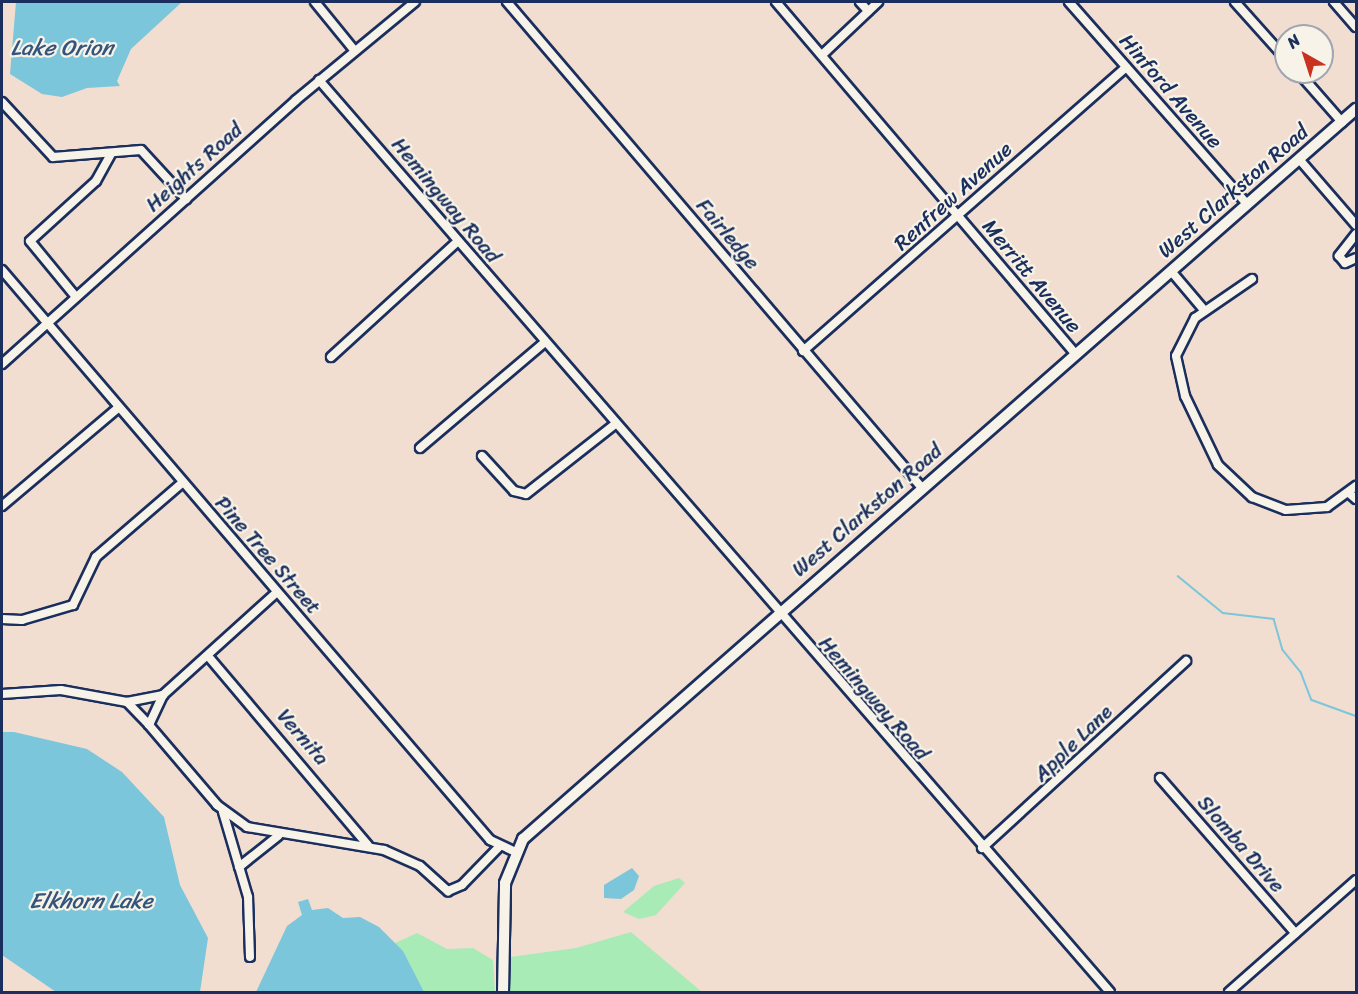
<!DOCTYPE html>
<html>
<head>
<meta charset="utf-8">
<style>
  body { margin:0 }
  #map { position:relative; width:1358px; height:994px; overflow:hidden; background:#f1ded0; font-family:Sriracha,sans-serif }
  div>[style] { position:absolute }
  .green>* { inset:0; background:#a8ebb6 }
  .water>* { inset:0; background:#7bc6db }
  .stream>* { height:1.5px; margin:-0.75px; padding:0 0.75px; transform-origin:0.75px; border-radius:0.75px; background:#7bc6db }
  .roads { filter:drop-shadow(2px 0 #1b2f5e) drop-shadow(-2px 0 #1b2f5e) drop-shadow(0 2px #1b2f5e) drop-shadow(0 -2px #1b2f5e) }
  .minor>* { height:8px; margin:-4px; padding:0 4px; transform-origin:4px; border-radius:4px; background:#f7f3e8 }
  .major>* { height:10px; margin:-5px; padding:0 5px; transform-origin:5px; border-radius:5px; background:#f7f3e8 }
  span { translate:-50% -50%; white-space:nowrap; text-align:center; line-height:1.15; -webkit-text-stroke:4.5px #f7f3e8; paint-order:stroke }
  .street-label { font-size:21px; color:#1b2f5e }
  .water-label { font-size:22px; color:#33557d; font-style:italic }
  .frame { position:absolute; inset:0; border:3px solid #1b2f5e; pointer-events:none }
  .north { position:absolute; left:1274px; top:24px; width:60px; height:60px; box-sizing:border-box; background:#f7f3e8; border:2px solid #9fa5b1; border-radius:50%; rotate:321deg; font-size:16px; font-weight:700; line-height:24px; text-align:center; color:#1b2f5e }
  .north::after { content:''; display:block; margin:auto; width:21px; height:27px; background:#c8321e; clip-path:polygon(50% 0,100% 100%,50% 72%,0 100%) }
</style>
</head>
<body>
<div id="map">
  <div class="green">
    <i style="clip-path:polygon(679px 878px,685px 883px,656px 915px,639px 919px,623px 912px,654px 886px)"></i>
    <i style="clip-path:polygon(631px 932px,702px 992px,509px 992px,510px 957px,576px 948px)"></i>
    <i style="clip-path:polygon(417px 933px,447px 949px,473px 948px,493px 960px,495px 992px,424px 992px,393px 944px)"></i>
  </div>
  <div class="water">
    <i style="clip-path:polygon(16px 2px,182px 2px,131px 49px,117px 81px,120px 86px,87px 88px,62px 97px,42px 94px,10px 74px)"></i>
    <i style="clip-path:polygon(14px 732px,87px 749px,122px 772px,164px 817px,180px 885px,208px 938px,200px 992px,56px 992px,2px 955px,2px 732px)"></i>
    <i style="clip-path:polygon(632px 868px,639px 876px,634px 890px,621px 899px,604px 898px,604px 885px)"></i>
    <i style="clip-path:polygon(308px 899px,312px 910px,328px 908px,343px 918px,360px 917px,379px 927px,403px 951px,424px 992px,256px 992px,287px 926px,302px 915px,298px 902px)"></i>
  </div>
  <div class="stream">
    <i style="left:1178px;top:576px;width:58px;rotate:39.4deg"></i>
    <i style="left:1223px;top:613px;width:51px;rotate:6.7deg"></i>
    <i style="left:1274px;top:619px;width:32px;rotate:74deg"></i>
    <i style="left:1283px;top:650px;width:28px;rotate:51deg"></i>
    <i style="left:1301px;top:672px;width:30px;rotate:69deg"></i>
    <i style="left:1312px;top:700px;width:47px;rotate:20deg"></i>
    <i style="left:604px;top:992px;width:21px"></i>
  </div>
  <div class="roads">
    <div class="minor">
      <i style="left:315px;top:2px;width:63px;rotate:50.8deg"></i>
      <i style="left:507px;top:2px;width:639px;rotate:49.51deg"></i>
      <i style="left:776px;top:2px;width:463px;rotate:49.6deg"></i>
      <i style="left:860px;top:2px;width:12px;rotate:48deg"></i>
      <i style="left:1069px;top:2px;width:269px;rotate:48.6deg"></i>
      <i style="left:1235px;top:2px;width:76px;rotate:48.2deg"></i>
      <i style="left:1334px;top:2px;width:33px;rotate:49deg"></i>
      <i style="left:823px;top:54px;width:76px;rotate:-43.4deg"></i>
      <i style="left:1298px;top:72px;width:67px;rotate:48.7deg"></i>
      <i style="left:319px;top:80px;width:1207px;rotate:49.06deg"></i>
      <i style="left:2px;top:102px;width:75px;rotate:47.2deg"></i>
      <i style="left:53px;top:157px;width:88px;rotate:-4.5deg"></i>
      <i style="left:141px;top:150px;width:67px;rotate:47.4deg"></i>
      <i style="left:1299px;top:159px;width:87px;rotate:49.2deg"></i>
      <i style="left:1356px;top:234px;width:28px;rotate:128deg"></i>
      <i style="left:1339px;top:256px;width:9px;rotate:49deg"></i>
      <i style="left:1345px;top:263px;width:12px;rotate:-24deg"></i>
      <i style="left:2px;top:270px;width:750px;rotate:49.43deg"></i>
      <i style="left:490px;top:840px;width:29px;rotate:25deg"></i>
      <i style="left:1171px;top:271px;width:51px;rotate:49.8deg"></i>
      <i style="left:1252px;top:279px;width:69px;rotate:145.6deg"></i>
      <i style="left:1195px;top:318px;width:42px;rotate:116.6deg"></i>
      <i style="left:1176px;top:356px;width:41px;rotate:77.3deg"></i>
      <i style="left:1185px;top:396px;width:76px;rotate:64.4deg"></i>
      <i style="left:1218px;top:465px;width:47px;rotate:43.3deg"></i>
      <i style="left:1252px;top:497px;width:36px;rotate:21deg"></i>
      <i style="left:1286px;top:510px;width:41px;rotate:-4.2deg"></i>
      <i style="left:1327px;top:507px;width:36px;rotate:-36deg"></i>
      <i style="left:76px;top:297px;width:72px;rotate:-129.4deg"></i>
      <i style="left:30px;top:241px;width:89px;rotate:-42.3deg"></i>
      <i style="left:96px;top:181px;width:31px;rotate:-61deg"></i>
      <i style="left:803px;top:351px;width:430px;rotate:-41.3deg"></i>
      <i style="left:331px;top:357px;width:172px;rotate:-42.4deg"></i>
      <i style="left:2px;top:364px;width:395px;rotate:-41.9deg"></i>
      <i style="left:296px;top:100px;width:154px;rotate:-39.5deg"></i>
      <i style="left:420px;top:448px;width:162px;rotate:-40.3deg"></i>
      <i style="left:482px;top:456px;width:47px;rotate:47.6deg"></i>
      <i style="left:514px;top:491px;width:12px;rotate:14deg"></i>
      <i style="left:526px;top:494px;width:112px;rotate:-38.1deg"></i>
      <i style="left:1349px;top:493px;width:9px;rotate:41deg"></i>
      <i style="left:2px;top:506px;width:152px;rotate:-40.2deg"></i>
      <i style="left:2px;top:619px;width:20px;rotate:3deg"></i>
      <i style="left:22px;top:620px;width:53px;rotate:-16.4deg"></i>
      <i style="left:73px;top:605px;width:53px;rotate:-64.4deg"></i>
      <i style="left:96px;top:557px;width:113px;rotate:-40.7deg"></i>
      <i style="left:208px;top:656px;width:248px;rotate:49.8deg"></i>
      <i style="left:2px;top:694px;width:59px;rotate:-3.9deg"></i>
      <i style="left:61px;top:690px;width:67px;rotate:10.3deg"></i>
      <i style="left:127px;top:702px;width:37px;rotate:-11deg"></i>
      <i style="left:163px;top:695px;width:152px;rotate:-42.1deg"></i>
      <i style="left:163px;top:695px;width:33px;rotate:115deg"></i>
      <i style="left:149px;top:725px;width:105px;rotate:49.6deg"></i>
      <i style="left:217px;top:805px;width:37px;rotate:36deg"></i>
      <i style="left:247px;top:827px;width:139px;rotate:9.5deg"></i>
      <i style="left:384px;top:850px;width:39px;rotate:24deg"></i>
      <i style="left:420px;top:866px;width:38px;rotate:42deg"></i>
      <i style="left:448px;top:891px;width:15px;rotate:-23deg"></i>
      <i style="left:462px;top:885px;width:53px;rotate:-45.8deg"></i>
      <i style="left:127px;top:702px;width:32px;rotate:46deg"></i>
      <i style="left:1160px;top:778px;width:206px;rotate:48.9deg"></i>
      <i style="left:223px;top:812px;width:89px;rotate:73.6deg"></i>
      <i style="left:248px;top:897px;width:60px;rotate:88.1deg"></i>
      <i style="left:982px;top:848px;width:277px;rotate:-42.5deg"></i>
      <i style="left:239px;top:867px;width:50px;rotate:-38.5deg"></i>
      <i style="left:1229px;top:992px;width:169px;rotate:-41.4deg"></i>
    </div>
    <div class="major">
      <i style="left:503px;top:992px;width:109px;rotate:-88.9deg"></i>
      <i style="left:505px;top:883px;width:48px;rotate:-67.8deg"></i>
      <i style="left:523px;top:839px;width:1108px;rotate:-41.23deg"></i>
    </div>
  </div>
  <div class="street-label">
    <span style="left:1171px;top:91px;rotate:49deg">Hinford Avenue</span>
    <span style="left:194px;top:167px;rotate:-42deg">Heights Road</span>
    <span style="left:1233px;top:191px;rotate:-41deg">West Clarkston Road</span>
    <span style="left:953px;top:196px;rotate:-42deg">Renfrew Avenue</span>
    <span style="left:446px;top:200px;rotate:50deg">Hemingway Road</span>
    <span style="left:728px;top:234px;rotate:50deg">Fairledge</span>
    <span style="left:1032px;top:276px;rotate:50deg">Merritt Avenue</span>
    <span style="left:867px;top:510px;rotate:-41deg">West Clarkston Road</span>
    <span style="left:268px;top:555px;rotate:49deg">Pine Tree Street</span>
    <span style="left:874px;top:698px;rotate:49deg">Hemingway Road</span>
    <span style="left:303px;top:737px;rotate:49deg">Vernita</span>
    <span style="left:1073px;top:743px;rotate:-44deg">Apple Lane</span>
    <span style="left:1241px;top:844px;rotate:49deg">Slomba Drive</span>
  </div>
  <div class="water-label">
    <span style="left:62px;top:48px">Lake Orion</span>
    <span style="left:91px;top:901px">Elkhorn Lake</span>
  </div>
  <div class="frame"></div>
  <div class="north">N</div>
</div>
</body>
</html>
